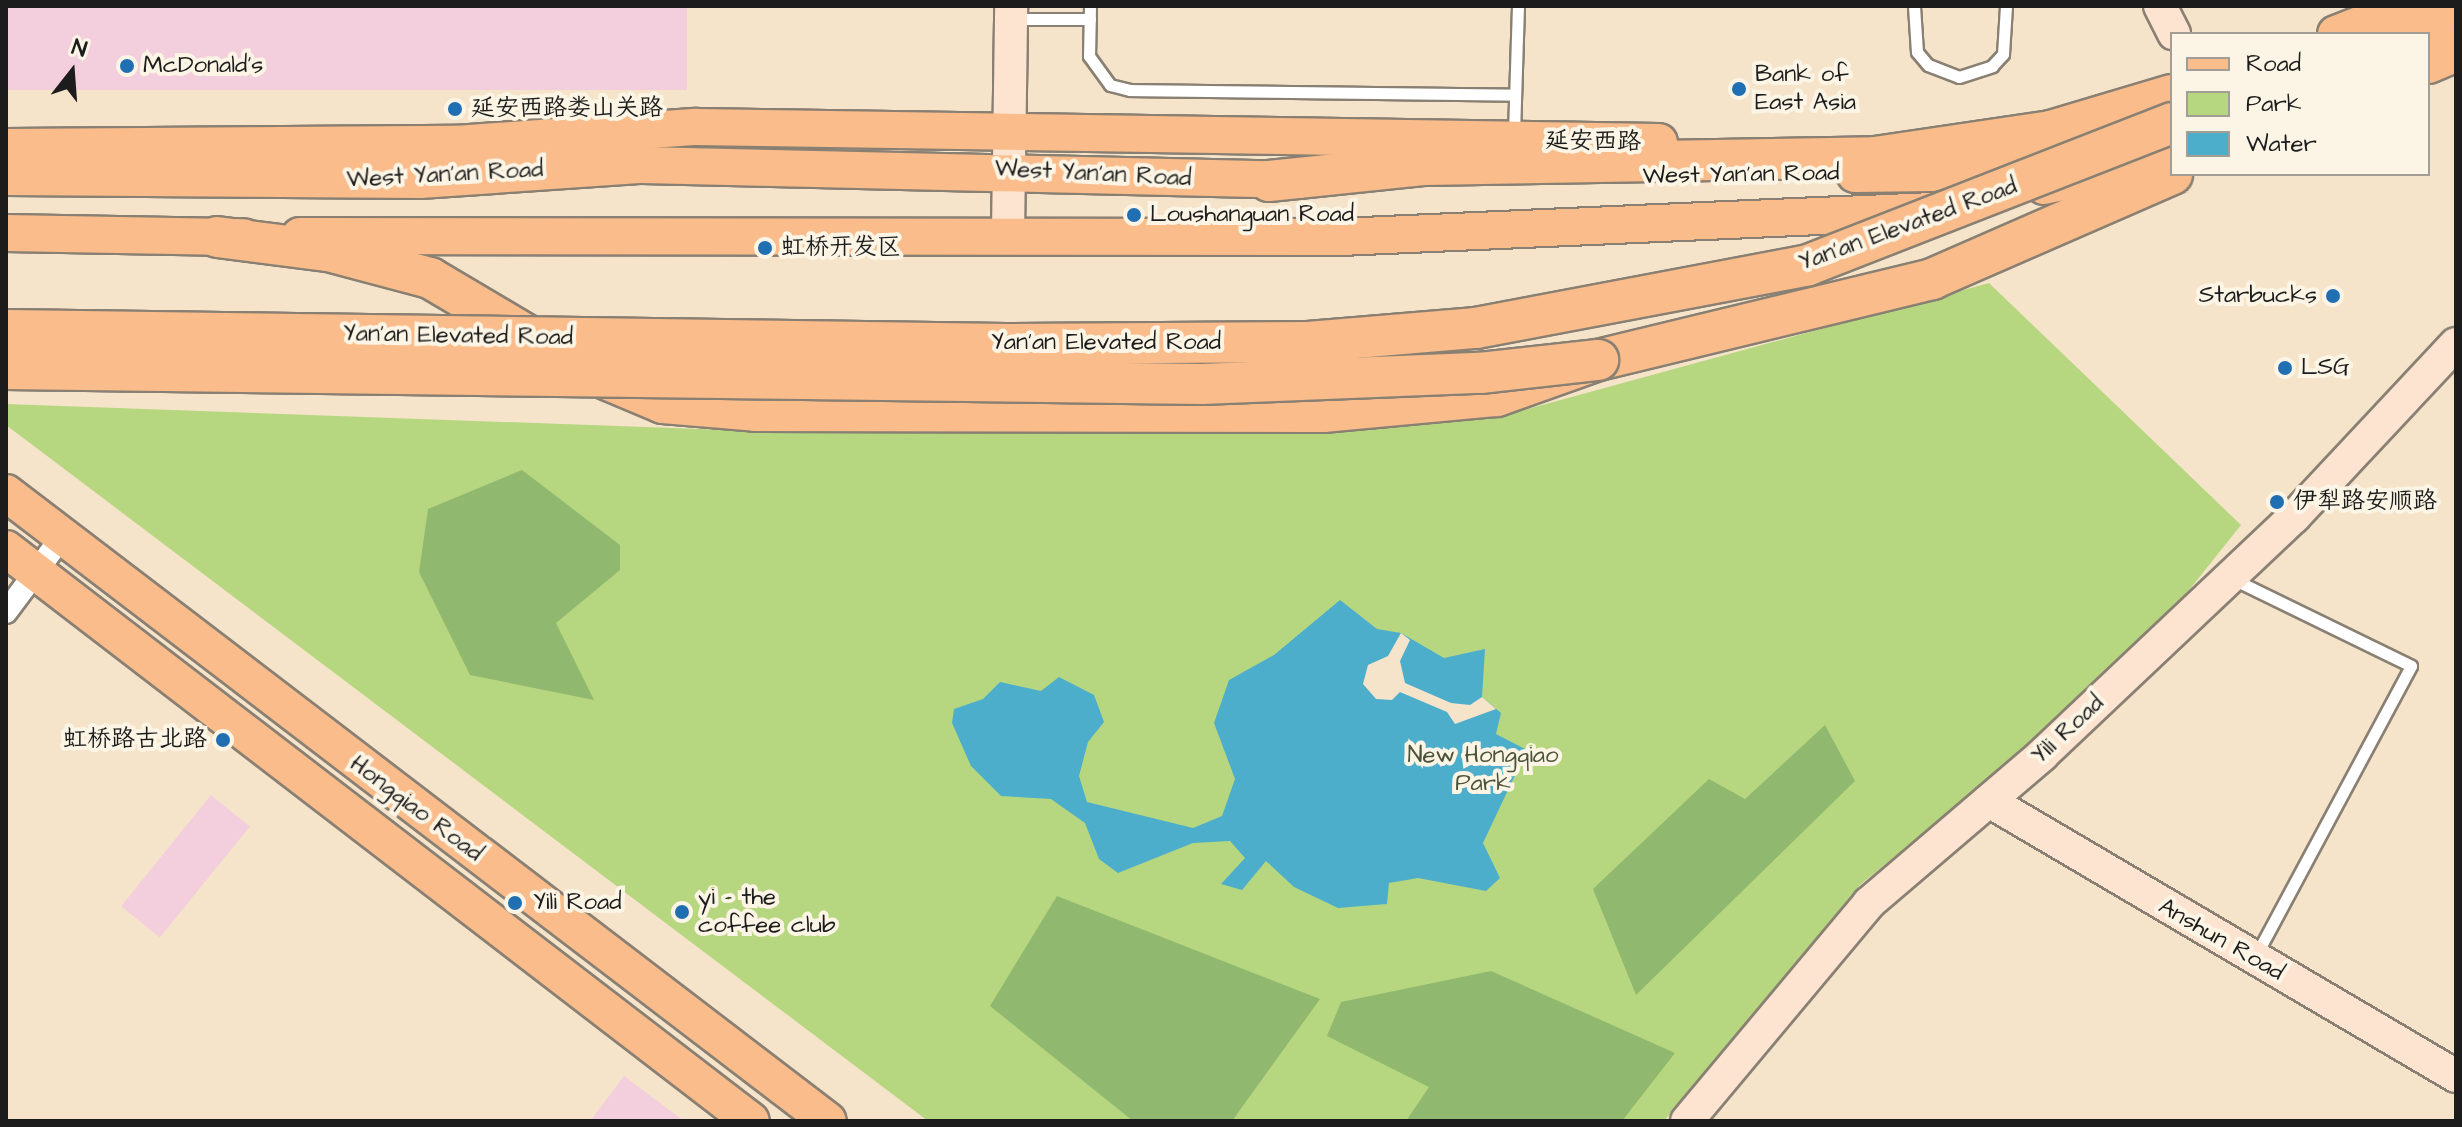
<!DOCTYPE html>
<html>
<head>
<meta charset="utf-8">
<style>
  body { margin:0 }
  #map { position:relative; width:2462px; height:1127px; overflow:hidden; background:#f6e4ca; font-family:"Architects Daughter","LXGW WenKai TC",sans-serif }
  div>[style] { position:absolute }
  .built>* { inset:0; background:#f3cfde; transform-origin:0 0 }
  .green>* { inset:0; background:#b6d77f }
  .forest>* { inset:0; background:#90b86e }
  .water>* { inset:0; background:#4daecc }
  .pier>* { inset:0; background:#f6e4ca }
  .roads { filter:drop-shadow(2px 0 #898073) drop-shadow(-2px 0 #898073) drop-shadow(0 2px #898073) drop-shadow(0 -2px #898073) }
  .lane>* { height:11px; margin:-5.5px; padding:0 5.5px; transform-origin:5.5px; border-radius:5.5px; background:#fff }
  .street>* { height:22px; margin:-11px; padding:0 11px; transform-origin:11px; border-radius:11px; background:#fff }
  .secondary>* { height:32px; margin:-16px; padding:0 16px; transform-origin:16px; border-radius:16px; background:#fde4d0 }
  .primary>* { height:36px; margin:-18px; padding:0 18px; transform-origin:18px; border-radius:18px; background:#f9bc8a }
  .highway>* { height:40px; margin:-20px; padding:0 20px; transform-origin:20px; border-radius:20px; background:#f9bc8a }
  .bridges { filter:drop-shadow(2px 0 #898073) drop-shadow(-2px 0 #898073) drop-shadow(0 2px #898073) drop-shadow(0 -2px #898073) }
  .highway-bridge>* { height:40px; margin:-20px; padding:0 20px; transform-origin:20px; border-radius:20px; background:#f9bc8a }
  .dots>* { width:22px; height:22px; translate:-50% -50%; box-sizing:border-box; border:4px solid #fcf5e5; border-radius:50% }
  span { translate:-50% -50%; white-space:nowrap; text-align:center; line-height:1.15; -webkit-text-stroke:8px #fcf5e5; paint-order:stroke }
  .poi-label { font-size:24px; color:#1c1c1c }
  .left { translate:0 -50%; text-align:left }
  .right { translate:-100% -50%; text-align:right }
  .street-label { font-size:24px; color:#1c1c1c }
  .park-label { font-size:24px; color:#4a543a }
  .frame { position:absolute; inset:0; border:8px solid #1c1c1c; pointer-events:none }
  .legend { position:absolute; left:2170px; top:32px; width:260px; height:144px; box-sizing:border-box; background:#fcf5e5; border:2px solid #a29e95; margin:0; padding:10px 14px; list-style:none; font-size:24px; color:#1c1c1c }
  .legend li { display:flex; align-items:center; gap:16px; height:40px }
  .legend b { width:40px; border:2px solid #a29e95 }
  .north { position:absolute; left:32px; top:32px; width:80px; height:80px; -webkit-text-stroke:6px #fcf5e5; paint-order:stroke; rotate:17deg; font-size:22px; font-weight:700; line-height:32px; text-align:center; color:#1c1c1c }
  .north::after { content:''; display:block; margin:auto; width:28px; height:36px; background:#1c1c1c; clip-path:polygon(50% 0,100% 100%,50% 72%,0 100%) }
</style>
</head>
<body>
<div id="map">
  <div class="built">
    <i style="left:6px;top:6px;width:681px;height:84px"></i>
    <i style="left:211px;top:795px;width:50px;height:143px;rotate:39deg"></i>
    <i style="clip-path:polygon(624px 1076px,684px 1121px,590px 1121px)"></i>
  </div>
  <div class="green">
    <i style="clip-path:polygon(1989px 283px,2241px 525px,2130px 664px,1860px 885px,1664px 1121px,928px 1121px,6px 425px,6px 404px,727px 430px,1118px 429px,1495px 418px)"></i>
  </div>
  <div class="forest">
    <i style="clip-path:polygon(522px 470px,620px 545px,620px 570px,556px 623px,594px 700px,470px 675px,419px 572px,428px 509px)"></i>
    <i style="clip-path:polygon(1825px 725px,1855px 781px,1636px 995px,1593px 889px,1709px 779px,1745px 799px)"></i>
    <i style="clip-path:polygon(1057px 896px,1320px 999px,1232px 1121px,1133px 1121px,990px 1006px)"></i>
    <i style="clip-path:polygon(1491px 971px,1675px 1053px,1622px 1121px,1406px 1121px,1429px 1087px,1327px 1036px,1341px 1002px)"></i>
  </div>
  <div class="water">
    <i style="clip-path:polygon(1340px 600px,1377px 629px,1401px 633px,1444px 658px,1485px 649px,1482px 697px,1501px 713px,1496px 734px,1527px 750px,1483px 843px,1500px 878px,1486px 891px,1418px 878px,1389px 883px,1387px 904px,1338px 908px,1294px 887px,1266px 861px,1242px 890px,1221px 884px,1245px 858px,1230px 841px,1193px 843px,1118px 873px,1099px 859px,1085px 823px,1051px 799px,1001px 796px,971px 766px,952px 723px,954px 709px,983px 699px,1000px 682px,1041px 691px,1059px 677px,1094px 695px,1104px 722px,1088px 742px,1079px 776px,1087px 802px,1193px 828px,1222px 816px,1235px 779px,1214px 723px,1229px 680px,1274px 655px)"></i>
  </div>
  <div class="pier">
    <i style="clip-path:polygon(1401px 633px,1410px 640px,1400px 661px,1405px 683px,1451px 703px,1470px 705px,1482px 697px,1496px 709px,1455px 724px,1447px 712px,1400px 692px,1392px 700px,1376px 699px,1363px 684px,1368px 665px,1388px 656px)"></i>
  </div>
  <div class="roads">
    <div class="lane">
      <i style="left:1090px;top:6px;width:50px;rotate:91.1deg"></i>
      <i style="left:1089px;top:56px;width:36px;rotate:54deg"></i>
      <i style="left:1110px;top:85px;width:21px;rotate:14deg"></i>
      <i style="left:1130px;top:90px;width:385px;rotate:0.7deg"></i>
      <i style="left:1914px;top:6px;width:46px;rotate:86.3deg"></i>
      <i style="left:1917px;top:52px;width:17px;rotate:50deg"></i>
      <i style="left:1928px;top:65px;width:33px;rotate:21deg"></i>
      <i style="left:1959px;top:77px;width:35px;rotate:-18deg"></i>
      <i style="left:1992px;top:66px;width:16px;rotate:-47deg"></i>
      <i style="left:2003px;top:54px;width:48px;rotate:-86.4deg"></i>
      <i style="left:1015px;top:19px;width:75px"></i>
      <i style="left:1514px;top:133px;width:127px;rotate:-88.2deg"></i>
      <i style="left:2233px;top:579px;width:198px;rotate:26deg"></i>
      <i style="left:2411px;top:666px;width:328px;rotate:118.2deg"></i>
    </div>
    <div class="street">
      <i style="left:6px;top:612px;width:94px;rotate:-53.3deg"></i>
    </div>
    <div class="secondary">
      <i style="left:2160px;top:6px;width:31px;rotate:63deg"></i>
      <i style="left:1008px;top:234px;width:228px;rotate:-89.2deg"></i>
      <i style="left:1989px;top:801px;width:542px;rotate:30.49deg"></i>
      <i style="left:1687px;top:1121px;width:284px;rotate:-50.1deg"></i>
      <i style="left:1869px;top:903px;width:228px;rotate:-40.5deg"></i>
      <i style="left:2042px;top:755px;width:347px;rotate:-43.4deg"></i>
      <i style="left:2294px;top:517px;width:237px;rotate:-46.9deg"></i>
    </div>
    <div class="primary">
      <i style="left:2336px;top:34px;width:76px;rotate:-21.5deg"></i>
      <i style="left:2428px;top:39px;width:30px;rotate:-21deg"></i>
      <i style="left:6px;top:147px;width:450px;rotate:-0.4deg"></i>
      <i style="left:456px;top:144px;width:241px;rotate:-4.1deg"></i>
      <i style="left:696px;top:127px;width:963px;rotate:0.89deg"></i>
      <i style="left:1855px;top:174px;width:76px;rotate:-0.8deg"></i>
      <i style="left:1931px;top:173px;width:85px;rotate:-15deg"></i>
      <i style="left:6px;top:177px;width:414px;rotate:0.4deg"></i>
      <i style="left:420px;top:180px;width:223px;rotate:-3.9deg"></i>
      <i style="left:642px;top:165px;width:657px;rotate:1.31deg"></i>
      <i style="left:2044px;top:186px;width:131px;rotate:-11.9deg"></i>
      <i style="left:6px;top:233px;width:238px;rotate:1deg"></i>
      <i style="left:300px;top:236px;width:1040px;rotate:0.06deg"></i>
      <i style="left:1340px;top:237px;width:593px;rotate:-2.51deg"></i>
      <i style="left:6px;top:493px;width:1034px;rotate:37.38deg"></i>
      <i style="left:6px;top:549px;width:939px;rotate:37.52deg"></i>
    </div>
    <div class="highway">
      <i style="left:2387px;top:34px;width:73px;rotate:-22.7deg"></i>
      <i style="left:2428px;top:63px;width:30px;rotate:-23deg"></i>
      <i style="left:1269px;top:181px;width:157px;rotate:-5.9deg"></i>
      <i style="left:1425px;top:165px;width:450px;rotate:-1deg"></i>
      <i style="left:1875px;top:157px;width:178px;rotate:-8.4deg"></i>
      <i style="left:2051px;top:131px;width:126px;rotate:-16.6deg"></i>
      <i style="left:217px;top:237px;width:112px;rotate:7.2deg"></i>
      <i style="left:328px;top:251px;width:106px;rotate:14.8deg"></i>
      <i style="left:430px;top:278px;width:182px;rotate:30.6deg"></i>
      <i style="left:587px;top:371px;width:82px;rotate:22.8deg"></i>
      <i style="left:663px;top:403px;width:93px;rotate:4.9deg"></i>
      <i style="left:756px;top:411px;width:567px;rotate:0.1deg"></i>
      <i style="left:1323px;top:412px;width:175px;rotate:-5.3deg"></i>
      <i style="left:1497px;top:396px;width:107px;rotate:-19.6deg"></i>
      <i style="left:1598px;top:360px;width:344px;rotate:-13.6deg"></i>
      <i style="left:1932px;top:279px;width:262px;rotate:-23.6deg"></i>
    </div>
  </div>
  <div class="bridges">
    <div class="highway-bridge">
      <i style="left:6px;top:330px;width:1006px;rotate:0.8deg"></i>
      <i style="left:1012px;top:344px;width:296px;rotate:-0.4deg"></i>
      <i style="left:1308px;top:342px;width:169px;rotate:-4.8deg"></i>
      <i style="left:1476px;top:328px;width:338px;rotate:-10.7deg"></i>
      <i style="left:1808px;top:265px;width:391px;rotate:-21.3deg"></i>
      <i style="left:6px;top:369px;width:1196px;rotate:0.72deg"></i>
      <i style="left:1202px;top:384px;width:278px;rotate:-2.3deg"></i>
      <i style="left:1480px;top:373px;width:119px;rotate:-6.3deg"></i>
    </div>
  </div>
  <div class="dots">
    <i style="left:127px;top:66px;background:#1f6fb2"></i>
    <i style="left:1739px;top:89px;background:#1f6fb2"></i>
    <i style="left:455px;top:109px;background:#1f6fb2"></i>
    <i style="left:1134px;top:215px;background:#1f6fb2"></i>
    <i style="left:765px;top:248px;background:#1f6fb2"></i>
    <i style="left:2333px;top:296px;background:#1f6fb2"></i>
    <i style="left:2285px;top:368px;background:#1f6fb2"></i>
    <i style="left:2277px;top:502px;background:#1f6fb2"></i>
    <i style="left:223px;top:740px;background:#1f6fb2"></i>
    <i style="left:515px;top:903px;background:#1f6fb2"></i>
    <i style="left:682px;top:912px;background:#1f6fb2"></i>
  </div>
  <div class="poi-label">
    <span class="left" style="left:143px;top:66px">McDonald's</span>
    <span class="left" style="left:1755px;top:89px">Bank of<br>East Asia</span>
    <span class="left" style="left:471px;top:109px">延安西路娄山关路</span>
    <span class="left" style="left:1150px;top:215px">Loushanguan Road</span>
    <span class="left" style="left:781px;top:248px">虹桥开发区</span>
    <span class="right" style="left:2317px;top:296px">Starbucks</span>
    <span class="left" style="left:2301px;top:368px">LSG</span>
    <span class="left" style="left:2293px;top:502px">伊犁路安顺路</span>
    <span class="right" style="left:207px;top:740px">虹桥路古北路</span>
    <span class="left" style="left:698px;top:912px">yi - the<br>coffee club</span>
    <span class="left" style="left:533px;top:903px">Yili Road</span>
  </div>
  <div class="street-label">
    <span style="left:1593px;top:142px;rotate:1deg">延安西路</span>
    <span style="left:1093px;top:174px;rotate:3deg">West Yan'an Road</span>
    <span style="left:445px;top:175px;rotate:-3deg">West Yan'an Road</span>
    <span style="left:1741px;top:175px;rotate:-1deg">West Yan'an Road</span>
    <span style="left:1908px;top:225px;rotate:-20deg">Yan'an Elevated Road</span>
    <span style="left:458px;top:336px;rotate:1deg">Yan'an Elevated Road</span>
    <span style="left:1106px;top:343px">Yan'an Elevated Road</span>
    <span style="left:2068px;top:730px;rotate:-43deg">Yili Road</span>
    <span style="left:416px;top:809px;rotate:37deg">Hongqiao Road</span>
    <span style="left:2221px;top:940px;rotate:30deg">Anshun Road</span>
  </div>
  <div class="park-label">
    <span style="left:1483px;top:770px">New Hongqiao<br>Park</span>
  </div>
  <div class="frame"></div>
  <ul class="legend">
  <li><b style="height:10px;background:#f9bc8a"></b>Road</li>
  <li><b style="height:22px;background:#b6d77f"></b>Park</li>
  <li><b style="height:22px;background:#4daecc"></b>Water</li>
  </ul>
  <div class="north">N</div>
</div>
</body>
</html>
